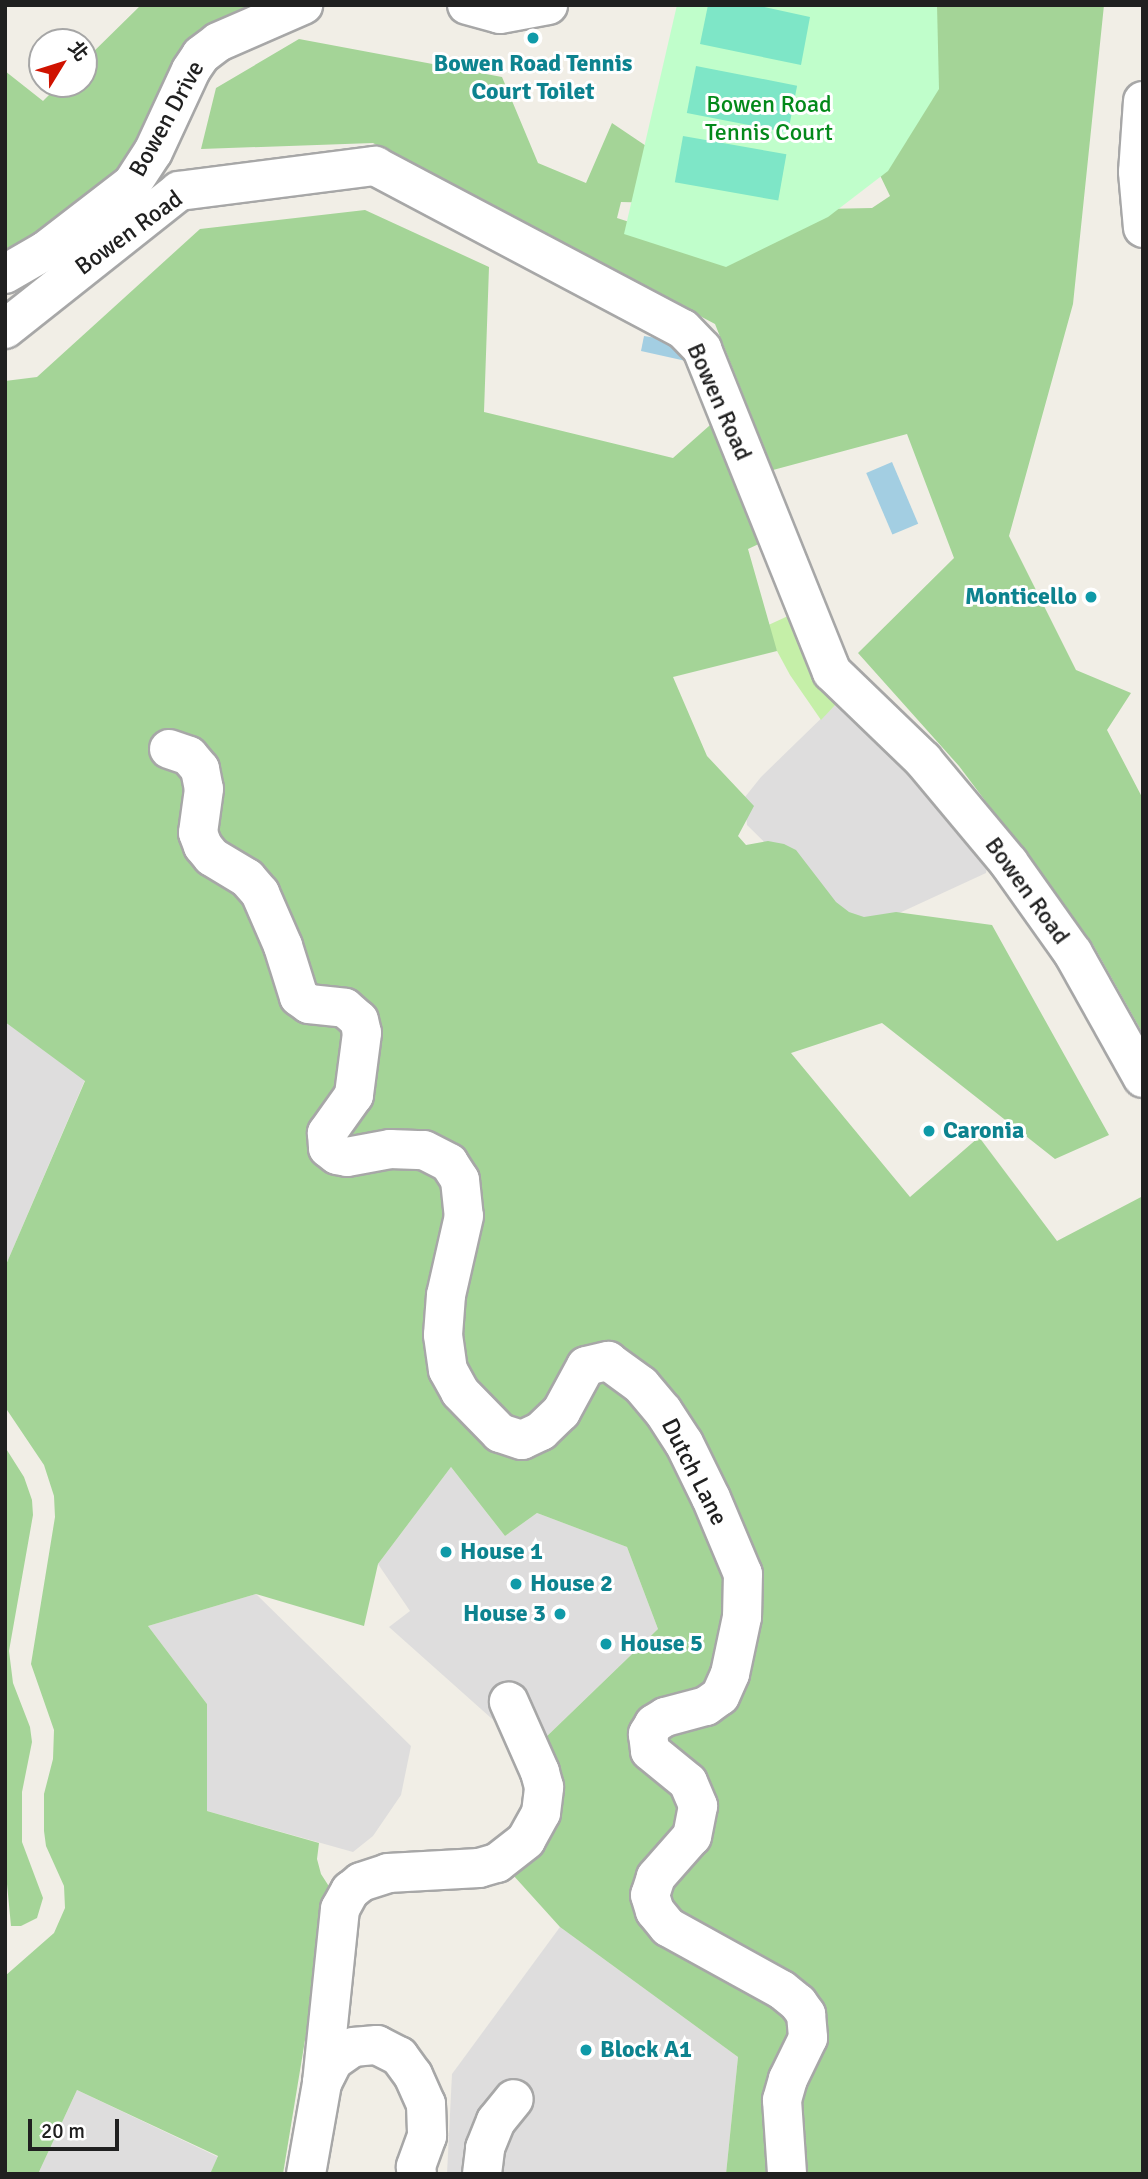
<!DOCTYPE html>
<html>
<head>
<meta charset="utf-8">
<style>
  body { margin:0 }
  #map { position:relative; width:1148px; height:2179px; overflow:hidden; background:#f1eee6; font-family:Signika,"Noto Sans TC",sans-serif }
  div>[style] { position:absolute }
  .residential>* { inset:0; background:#dedddd }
  .grass>* { inset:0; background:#c5efa8 }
  .forest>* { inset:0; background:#a4d497 }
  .park>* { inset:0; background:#c0fecb }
  .pitch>* { inset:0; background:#7ee6c7; transform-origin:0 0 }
  .water>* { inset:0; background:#a3cee2; transform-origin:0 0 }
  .roads { filter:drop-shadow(2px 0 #a7a7a7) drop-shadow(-2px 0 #a7a7a7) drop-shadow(0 2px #a7a7a7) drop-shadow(0 -2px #a7a7a7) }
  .minor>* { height:38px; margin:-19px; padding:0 19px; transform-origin:19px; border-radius:19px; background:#fff }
  .dots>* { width:19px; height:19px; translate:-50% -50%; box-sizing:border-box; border:4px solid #fff; border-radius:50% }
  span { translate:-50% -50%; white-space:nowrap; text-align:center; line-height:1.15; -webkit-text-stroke:6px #fff; paint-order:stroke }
  .culture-label { font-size:24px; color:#0d838f; font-weight:700 }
  .right { translate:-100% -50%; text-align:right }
  .left { translate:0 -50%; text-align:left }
  .park-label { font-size:24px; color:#03891a }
  .street-label { font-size:24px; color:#202020 }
  .frame { position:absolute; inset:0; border:7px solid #202020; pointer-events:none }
  .north { position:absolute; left:28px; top:28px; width:70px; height:70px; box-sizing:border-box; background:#fff; border:2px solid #a6a6a6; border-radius:50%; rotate:52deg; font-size:19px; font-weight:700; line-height:28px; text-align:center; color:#202020 }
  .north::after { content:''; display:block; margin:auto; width:24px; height:32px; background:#d01200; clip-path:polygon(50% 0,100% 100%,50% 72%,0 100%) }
  .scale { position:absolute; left:28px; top:2119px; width:91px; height:32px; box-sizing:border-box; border:4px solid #202020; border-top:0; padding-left:9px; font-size:21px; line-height:24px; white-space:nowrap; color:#202020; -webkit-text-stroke:5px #fff; paint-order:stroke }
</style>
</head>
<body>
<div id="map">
  <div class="residential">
    <i style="clip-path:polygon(838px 702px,851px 720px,968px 828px,989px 852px,986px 873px,856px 933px,747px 825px,745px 797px,761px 777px)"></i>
    <i style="clip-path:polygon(5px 1022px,85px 1080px,5px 1267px)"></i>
    <i style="clip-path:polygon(451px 1467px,505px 1536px,537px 1513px,627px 1547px,658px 1629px,543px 1740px,552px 1806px,513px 1875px,387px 1886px,476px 1856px,518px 1825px,529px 1790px,500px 1726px,389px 1627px,410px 1611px,378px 1564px)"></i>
    <i style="clip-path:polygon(256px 1594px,411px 1746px,401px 1795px,373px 1836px,353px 1852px,207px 1811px,207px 1704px,148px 1626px)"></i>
    <i style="clip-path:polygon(560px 1927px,738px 2057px,726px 2174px,447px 2174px,452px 2074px)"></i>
    <i style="clip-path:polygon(77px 2090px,218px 2157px,210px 2174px,38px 2174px)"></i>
  </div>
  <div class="grass">
    <i style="clip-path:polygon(799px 611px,838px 702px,821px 720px,790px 675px,764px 627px)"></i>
  </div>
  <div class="forest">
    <i style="clip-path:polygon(141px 5px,293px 5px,211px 32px,108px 182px,5px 260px,5px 71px,43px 101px,60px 84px,84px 84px,84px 61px)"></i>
    <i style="clip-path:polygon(929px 5px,1104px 5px,1073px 304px,1009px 536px,1076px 670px,1131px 693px,1107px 730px,1143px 799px,1143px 1034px,1092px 943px,959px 766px,858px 653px,954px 558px,907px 434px,773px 470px,715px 324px,373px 143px,201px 149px,216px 88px,299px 39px,502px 77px,538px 163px,586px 183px,612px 123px,661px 156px,661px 203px,621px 202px,617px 218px,651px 229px,685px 212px,872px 208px,890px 196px,877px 169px)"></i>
    <i style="clip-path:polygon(365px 210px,489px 267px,484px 412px,673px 458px,718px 418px,767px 540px,748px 549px,777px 651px,673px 677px,707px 756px,754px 806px,738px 836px,746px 845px,768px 841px,784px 844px,796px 850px,836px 902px,849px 912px,864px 917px,896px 912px,992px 925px,1109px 1135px,1055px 1159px,882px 1023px,791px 1053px,910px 1197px,979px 1137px,1057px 1241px,1143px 1196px,1143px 2174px,726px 2174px,738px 2057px,560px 1927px,513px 1875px,552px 1805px,543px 1740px,658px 1629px,627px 1547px,537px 1513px,505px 1536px,451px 1467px,378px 1564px,364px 1626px,256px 1594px,148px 1626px,207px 1704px,207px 1811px,319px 1843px,317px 1859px,321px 1874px,330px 1888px,283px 2174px,210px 2174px,218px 2156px,77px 2090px,38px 2174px,5px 2174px,5px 1976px,54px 1933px,65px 1908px,64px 1886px,46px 1846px,44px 1831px,44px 1794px,53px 1759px,54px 1730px,31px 1664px,55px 1517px,54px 1496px,44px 1465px,5px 1407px,5px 1267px,85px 1081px,5px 1022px,5px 381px,37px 377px,200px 229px)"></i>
    <i style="clip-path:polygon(5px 1447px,24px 1477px,32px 1500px,33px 1515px,9px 1651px,13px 1683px,30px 1727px,32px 1742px,22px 1792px,22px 1842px,43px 1898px,37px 1918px,21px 1926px,11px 1926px,5px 1863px)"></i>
  </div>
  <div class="park">
    <i style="clip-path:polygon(677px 5px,937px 5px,939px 89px,888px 171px,828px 217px,726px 267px,624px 234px)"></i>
  </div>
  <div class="pitch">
    <i style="clip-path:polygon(708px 5px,755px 5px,810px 17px,801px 65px,700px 44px)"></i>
    <i style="left:696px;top:66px;width:103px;height:48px;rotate:11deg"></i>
    <i style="left:683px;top:136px;width:105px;height:47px;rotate:10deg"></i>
  </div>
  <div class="water">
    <i style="clip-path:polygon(644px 336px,688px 343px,686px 361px,641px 351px)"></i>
    <i style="left:892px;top:462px;width:67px;height:28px;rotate:67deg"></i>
  </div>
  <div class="roads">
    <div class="minor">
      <i style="left:467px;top:5px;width:34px;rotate:15deg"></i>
      <i style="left:500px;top:14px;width:49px;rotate:-10.6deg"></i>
      <i style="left:1143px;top:101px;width:71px;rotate:94deg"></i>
      <i style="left:1138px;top:172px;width:56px;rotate:84.9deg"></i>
      <i style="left:5px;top:274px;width:46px;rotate:-29.9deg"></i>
      <i style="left:45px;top:251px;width:110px;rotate:-37.6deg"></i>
      <i style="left:132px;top:184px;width:38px;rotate:-57deg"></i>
      <i style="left:153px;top:152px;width:90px;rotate:-65.1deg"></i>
      <i style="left:191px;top:70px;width:18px;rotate:-56deg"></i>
      <i style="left:201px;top:55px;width:21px;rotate:-37deg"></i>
      <i style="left:218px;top:42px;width:93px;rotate:-23.5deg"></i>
      <i style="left:5px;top:329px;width:222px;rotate:-38.4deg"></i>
      <i style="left:179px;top:191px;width:198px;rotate:-7.3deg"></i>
      <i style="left:375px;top:166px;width:348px;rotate:27.9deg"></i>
      <i style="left:683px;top:329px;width:28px;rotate:46deg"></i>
      <i style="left:702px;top:349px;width:348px;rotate:68.1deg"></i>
      <i style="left:832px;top:672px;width:127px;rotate:44deg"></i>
      <i style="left:923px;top:760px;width:134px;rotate:50.1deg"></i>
      <i style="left:1009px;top:863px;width:110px;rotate:54.6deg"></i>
      <i style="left:1073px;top:953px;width:143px;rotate:60.8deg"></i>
      <i style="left:169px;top:749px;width:21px;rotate:19deg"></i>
      <i style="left:189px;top:756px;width:17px;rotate:50deg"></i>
      <i style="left:200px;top:769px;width:20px;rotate:79deg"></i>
      <i style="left:204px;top:789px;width:44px;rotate:97.8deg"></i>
      <i style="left:198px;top:833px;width:14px;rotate:69deg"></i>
      <i style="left:203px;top:846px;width:14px;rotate:51deg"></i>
      <i style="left:212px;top:857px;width:41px;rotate:31deg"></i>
      <i style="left:247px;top:878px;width:20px;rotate:49deg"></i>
      <i style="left:260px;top:893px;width:58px;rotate:66.5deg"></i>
      <i style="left:283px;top:946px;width:53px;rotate:72.6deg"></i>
      <i style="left:299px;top:997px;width:12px;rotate:35deg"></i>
      <i style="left:309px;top:1004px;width:36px;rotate:6deg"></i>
      <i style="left:345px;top:1008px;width:18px;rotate:41deg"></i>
      <i style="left:359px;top:1020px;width:13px;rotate:77deg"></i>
      <i style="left:362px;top:1033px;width:63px;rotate:97.4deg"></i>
      <i style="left:354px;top:1095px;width:47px;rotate:125.4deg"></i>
      <i style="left:327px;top:1133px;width:15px;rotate:86deg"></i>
      <i style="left:328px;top:1148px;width:11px;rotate:38deg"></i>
      <i style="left:337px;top:1155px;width:10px;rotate:11deg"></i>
      <i style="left:347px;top:1157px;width:44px;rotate:-10.5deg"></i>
      <i style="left:390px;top:1149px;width:34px;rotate:2deg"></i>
      <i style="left:424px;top:1150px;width:28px;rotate:27deg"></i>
      <i style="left:449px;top:1163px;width:20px;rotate:57deg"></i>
      <i style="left:460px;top:1180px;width:36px;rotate:84deg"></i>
      <i style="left:464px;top:1216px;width:81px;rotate:102.8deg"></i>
      <i style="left:446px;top:1295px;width:40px;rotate:94.3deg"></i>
      <i style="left:443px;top:1335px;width:35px;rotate:82deg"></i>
      <i style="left:448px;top:1370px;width:25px;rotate:61deg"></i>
      <i style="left:460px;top:1392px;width:57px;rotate:45.7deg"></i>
      <i style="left:500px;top:1433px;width:23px;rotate:18deg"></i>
      <i style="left:522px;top:1440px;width:21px;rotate:-25deg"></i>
      <i style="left:541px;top:1431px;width:28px;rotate:-44deg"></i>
      <i style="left:561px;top:1412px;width:52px;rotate:-61.5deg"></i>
      <i style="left:586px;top:1366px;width:23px;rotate:-13deg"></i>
      <i style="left:608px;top:1361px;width:41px;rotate:36deg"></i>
      <i style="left:641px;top:1385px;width:34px;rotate:50deg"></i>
      <i style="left:663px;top:1411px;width:38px;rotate:57deg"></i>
      <i style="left:684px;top:1443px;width:61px;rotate:63.9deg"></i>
      <i style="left:711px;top:1498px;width:82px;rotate:67.2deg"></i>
      <i style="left:743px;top:1574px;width:43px;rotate:91.3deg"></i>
      <i style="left:742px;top:1617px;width:58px;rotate:101.9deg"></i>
      <i style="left:730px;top:1674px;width:24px;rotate:114deg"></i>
      <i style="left:720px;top:1696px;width:17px;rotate:144deg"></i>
      <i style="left:706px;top:1706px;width:42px;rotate:165deg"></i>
      <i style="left:665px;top:1717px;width:13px;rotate:148deg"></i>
      <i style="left:654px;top:1724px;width:12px;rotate:121deg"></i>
      <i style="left:648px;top:1734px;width:17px;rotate:83deg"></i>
      <i style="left:650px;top:1751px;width:49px;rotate:39.2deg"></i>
      <i style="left:688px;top:1782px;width:26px;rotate:67deg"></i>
      <i style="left:698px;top:1806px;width:31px;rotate:101deg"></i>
      <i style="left:692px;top:1836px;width:55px;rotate:131.3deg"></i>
      <i style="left:656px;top:1877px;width:19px;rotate:108deg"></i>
      <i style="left:650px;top:1895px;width:17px;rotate:73deg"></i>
      <i style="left:655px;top:1911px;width:21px;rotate:51deg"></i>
      <i style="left:668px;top:1927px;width:130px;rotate:28.9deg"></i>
      <i style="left:782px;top:1990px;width:21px;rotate:39deg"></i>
      <i style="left:798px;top:2003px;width:14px;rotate:54deg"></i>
      <i style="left:806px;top:2014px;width:24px;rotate:85deg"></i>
      <i style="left:808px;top:2038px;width:46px;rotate:116deg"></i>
      <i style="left:788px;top:2079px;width:22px;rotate:106deg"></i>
      <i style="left:782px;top:2100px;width:74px;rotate:86.1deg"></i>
      <i style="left:322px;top:2083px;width:25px;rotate:-63deg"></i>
      <i style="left:333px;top:2061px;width:24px;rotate:-35deg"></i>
      <i style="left:353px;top:2047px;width:24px;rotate:-5deg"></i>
      <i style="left:377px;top:2045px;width:25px;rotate:27deg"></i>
      <i style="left:399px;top:2056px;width:24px;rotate:54deg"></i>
      <i style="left:413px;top:2075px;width:32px;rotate:66deg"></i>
      <i style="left:426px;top:2104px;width:32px;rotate:88deg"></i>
      <i style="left:427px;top:2136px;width:33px;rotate:110deg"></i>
      <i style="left:416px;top:2167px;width:7px;rotate:82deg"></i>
      <i style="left:306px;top:2174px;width:92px;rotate:-80deg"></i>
      <i style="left:322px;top:2083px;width:175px;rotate:-84.1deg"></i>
      <i style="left:340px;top:1909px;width:21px;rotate:-61deg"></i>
      <i style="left:350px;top:1891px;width:14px;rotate:-39deg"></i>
      <i style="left:361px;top:1882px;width:28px;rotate:-18deg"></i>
      <i style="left:388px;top:1873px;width:91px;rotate:-3.1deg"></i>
      <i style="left:479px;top:1868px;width:19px;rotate:-16deg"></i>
      <i style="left:497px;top:1863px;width:37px;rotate:-38deg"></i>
      <i style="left:526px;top:1840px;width:31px;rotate:-61deg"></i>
      <i style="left:541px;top:1813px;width:26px;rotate:-83deg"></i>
      <i style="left:544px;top:1787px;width:16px;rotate:-105deg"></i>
      <i style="left:540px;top:1772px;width:77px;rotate:-113.9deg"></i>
      <i style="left:482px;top:2174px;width:26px;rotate:-83deg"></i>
      <i style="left:485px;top:2148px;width:29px;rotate:-68deg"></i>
      <i style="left:496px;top:2121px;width:28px;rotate:-51deg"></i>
    </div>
  </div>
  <div class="dots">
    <i style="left:533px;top:38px;background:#0f9aa8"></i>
    <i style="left:1091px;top:597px;background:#0f9aa8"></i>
    <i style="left:929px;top:1131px;background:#0f9aa8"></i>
    <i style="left:446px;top:1552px;background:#0f9aa8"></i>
    <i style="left:516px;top:1584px;background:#0f9aa8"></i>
    <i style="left:560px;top:1614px;background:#0f9aa8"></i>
    <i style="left:606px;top:1644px;background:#0f9aa8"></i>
    <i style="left:586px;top:2050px;background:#0f9aa8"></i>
  </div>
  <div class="culture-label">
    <span style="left:533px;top:78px">Bowen Road Tennis<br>Court Toilet</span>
    <span class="right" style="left:1077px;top:597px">Monticello</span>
    <span class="left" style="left:943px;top:1131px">Caronia</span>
    <span class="left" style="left:460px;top:1552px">House 1</span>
    <span class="left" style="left:530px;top:1584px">House 2</span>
    <span class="right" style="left:546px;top:1614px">House 3</span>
    <span class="left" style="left:620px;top:1644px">House 5</span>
    <span class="left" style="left:600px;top:2050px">Block A1</span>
  </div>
  <div class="park-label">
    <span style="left:769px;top:119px">Bowen Road<br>Tennis Court</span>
  </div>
  <div class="street-label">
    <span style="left:167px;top:119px;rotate:-61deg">Bowen Drive</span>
    <span style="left:129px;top:233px;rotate:-36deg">Bowen Road</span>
    <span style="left:719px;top:402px;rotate:66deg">Bowen Road</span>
    <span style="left:1027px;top:891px;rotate:54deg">Bowen Road</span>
    <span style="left:694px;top:1472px;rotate:63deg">Dutch Lane</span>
  </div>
  <div class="frame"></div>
  <div class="north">北</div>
  <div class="scale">20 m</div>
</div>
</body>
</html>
